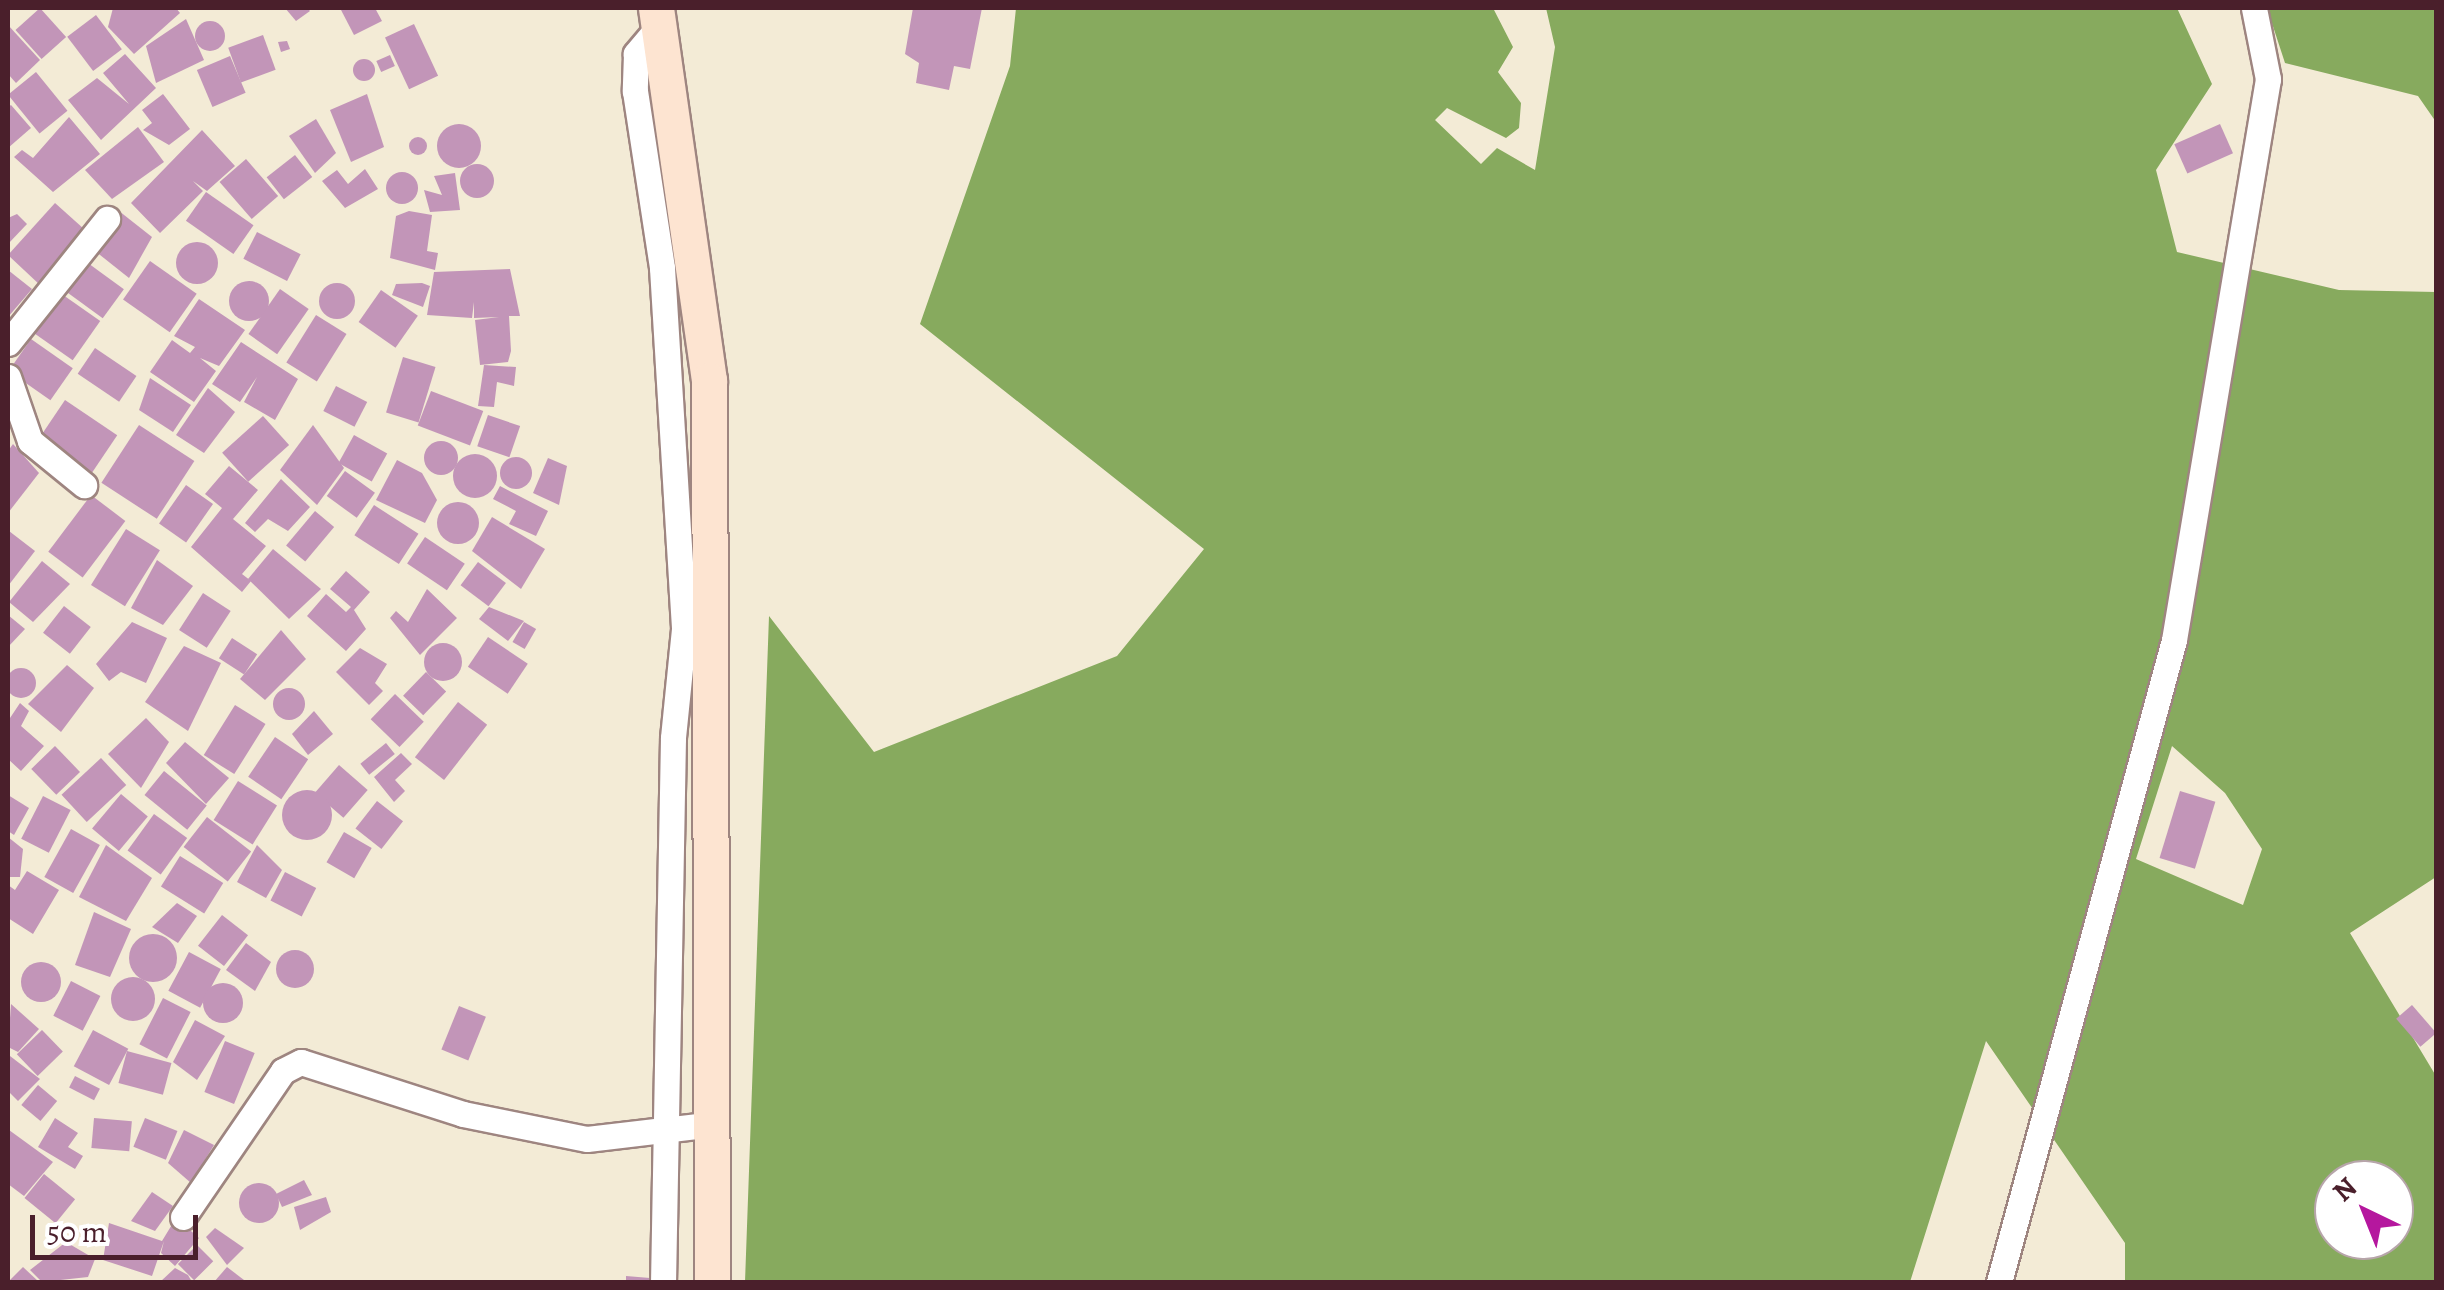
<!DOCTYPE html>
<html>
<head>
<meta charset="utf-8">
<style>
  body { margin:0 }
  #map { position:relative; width:2444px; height:1290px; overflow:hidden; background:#f3ebd6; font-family:Alegreya,serif }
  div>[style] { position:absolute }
  .forest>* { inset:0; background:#87aa5e }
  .building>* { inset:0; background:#c295b8; transform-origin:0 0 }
  .round { border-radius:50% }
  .roads { filter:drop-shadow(2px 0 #9e8580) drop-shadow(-2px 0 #9e8580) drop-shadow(0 2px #9e8580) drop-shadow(0 -2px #9e8580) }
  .street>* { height:25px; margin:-12.5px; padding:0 12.5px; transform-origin:12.5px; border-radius:12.5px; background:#fff }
  .secondary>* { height:35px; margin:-17.5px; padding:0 17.5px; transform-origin:17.5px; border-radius:17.5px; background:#fde4d1 }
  span { translate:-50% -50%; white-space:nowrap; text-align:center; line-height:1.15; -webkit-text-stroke:10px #fff; paint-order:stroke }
  .frame { position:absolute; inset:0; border:10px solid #4a1f2b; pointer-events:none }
  .north { position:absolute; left:2314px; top:1160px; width:100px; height:100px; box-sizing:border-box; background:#fff; border:2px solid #b7a5aa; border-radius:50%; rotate:317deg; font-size:28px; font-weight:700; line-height:40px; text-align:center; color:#4a1f2b }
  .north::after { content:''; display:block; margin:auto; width:35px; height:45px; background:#b5179e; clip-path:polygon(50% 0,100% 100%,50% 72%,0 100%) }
  .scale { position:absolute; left:30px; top:1215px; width:168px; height:45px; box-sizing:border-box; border:5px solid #4a1f2b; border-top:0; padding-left:12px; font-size:30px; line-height:35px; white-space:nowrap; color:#4a1f2b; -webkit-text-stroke:8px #fff; paint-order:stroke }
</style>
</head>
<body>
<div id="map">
  <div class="forest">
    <i style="clip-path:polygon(evenodd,1016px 8px,1493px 8px,1513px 47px,1498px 72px,1521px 103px,1519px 128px,1506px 138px,1447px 108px,1435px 120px,1481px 164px,1497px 148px,1535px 170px,1555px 47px,1546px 8px,2177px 8px,2212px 84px,2156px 170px,2177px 252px,2339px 290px,2436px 292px,2436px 877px,2350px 933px,2436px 1076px,2436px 1282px,2125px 1282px,2125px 1243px,1986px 1041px,1910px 1282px,745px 1282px,769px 616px,874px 752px,1117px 656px,1204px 549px,920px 324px,1010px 66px,1016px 8px,2172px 746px,2225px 793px,2262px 849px,2243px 905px,2136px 859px,2172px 746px,1016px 8px,2334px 1180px,2394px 1180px,2394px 1240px,2334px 1240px,2334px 1180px)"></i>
    <i style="clip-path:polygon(2267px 8px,2436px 8px,2436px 122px,2418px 96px,2285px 63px)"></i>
  </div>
  <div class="building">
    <i style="left:40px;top:8px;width:39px;height:33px;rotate:48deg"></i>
    <i style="clip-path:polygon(113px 8px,176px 8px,180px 13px,134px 54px,108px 27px)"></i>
    <i style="clip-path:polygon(285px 8px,307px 8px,310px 11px,296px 21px)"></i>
    <i style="clip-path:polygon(340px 8px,375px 8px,382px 21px,354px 35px)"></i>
    <i style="clip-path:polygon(913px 8px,982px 8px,970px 69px,954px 66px,949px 90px,916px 83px,919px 63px,905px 54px)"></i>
    <i style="left:96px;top:15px;width:43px;height:36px;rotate:53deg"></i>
    <i style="clip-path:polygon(186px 19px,204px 60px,156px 83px,146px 46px)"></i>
    <i class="round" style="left:195px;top:21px;width:30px;height:30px"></i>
    <i style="left:414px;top:24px;width:57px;height:32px;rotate:65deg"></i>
    <i style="clip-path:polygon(8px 25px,40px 60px,16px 83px,8px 74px)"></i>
    <i style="left:263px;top:35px;width:37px;height:37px;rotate:70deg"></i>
    <i style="clip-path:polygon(287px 41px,290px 49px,281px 52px,278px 42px)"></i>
    <i style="clip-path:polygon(125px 54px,156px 88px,101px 140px,68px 100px,97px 78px,129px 104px,103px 73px)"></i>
    <i style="left:390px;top:55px;width:12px;height:15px;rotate:66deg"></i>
    <i style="left:230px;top:56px;width:40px;height:36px;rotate:67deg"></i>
    <i class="round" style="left:353px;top:59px;width:22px;height:22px"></i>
    <i style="left:36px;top:72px;width:50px;height:36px;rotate:51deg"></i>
    <i style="clip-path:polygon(163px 94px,190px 129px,169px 145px,143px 130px,152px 123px,142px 110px)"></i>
    <i style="clip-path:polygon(367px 94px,384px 147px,351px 162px,330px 110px)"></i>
    <i style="clip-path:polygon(11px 105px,31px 128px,8px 148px,8px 107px)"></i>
    <i style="clip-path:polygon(69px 117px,100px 154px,53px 192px,14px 157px,22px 150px,33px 158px)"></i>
    <i style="clip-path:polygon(316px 119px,336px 153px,315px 173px,289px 136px)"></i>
    <i style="left:2220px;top:124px;width:32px;height:50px;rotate:66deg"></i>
    <i class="round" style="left:437px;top:124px;width:44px;height:44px"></i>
    <i style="clip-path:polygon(138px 127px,164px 162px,112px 199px,85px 170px)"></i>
    <i style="clip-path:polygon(202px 130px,235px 166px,207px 191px,193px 181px,203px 191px,160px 233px,131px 203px)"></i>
    <i class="round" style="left:409px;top:137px;width:18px;height:18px"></i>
    <i style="left:295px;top:155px;width:28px;height:36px;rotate:52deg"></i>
    <i style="left:246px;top:159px;width:49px;height:35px;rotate:49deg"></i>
    <i class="round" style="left:460px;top:164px;width:34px;height:34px"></i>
    <i style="clip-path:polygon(365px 169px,378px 189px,345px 208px,322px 181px,337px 170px,348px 184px)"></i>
    <i class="round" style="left:386px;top:172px;width:32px;height:32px"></i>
    <i style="clip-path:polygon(455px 173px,460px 210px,430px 212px,424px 190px,442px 195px,434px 176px)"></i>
    <i style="left:206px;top:192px;width:58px;height:35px;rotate:35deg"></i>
    <i style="clip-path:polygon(55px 203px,84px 229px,41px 286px,8px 255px)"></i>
    <i style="clip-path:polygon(119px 211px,152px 237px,129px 278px,90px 247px)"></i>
    <i style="clip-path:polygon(409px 211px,432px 215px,427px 251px,438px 253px,435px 270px,390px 258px,396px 216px)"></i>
    <i style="clip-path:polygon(17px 214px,27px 224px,8px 244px,8px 218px)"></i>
    <i style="left:257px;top:232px;width:49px;height:30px;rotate:27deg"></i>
    <i class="round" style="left:176px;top:242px;width:42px;height:42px"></i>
    <i style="left:81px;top:258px;width:53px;height:36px;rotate:36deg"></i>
    <i style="left:150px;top:261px;width:57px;height:47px;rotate:35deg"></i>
    <i style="clip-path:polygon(510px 269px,520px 316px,509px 316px,511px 351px,508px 362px,480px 365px,475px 320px,499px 317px,474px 318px,474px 302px,472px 318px,427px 315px,434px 272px)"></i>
    <i style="clip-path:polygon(8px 270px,32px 289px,8px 317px)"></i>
    <i class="round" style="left:229px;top:281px;width:40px;height:40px"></i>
    <i style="clip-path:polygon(422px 283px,430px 286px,423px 307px,392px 295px,396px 284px)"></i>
    <i class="round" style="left:319px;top:283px;width:36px;height:36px"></i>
    <i style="left:280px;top:289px;width:35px;height:55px;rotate:35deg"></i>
    <i style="left:56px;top:290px;width:54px;height:48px;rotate:35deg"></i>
    <i style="left:381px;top:290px;width:45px;height:39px;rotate:35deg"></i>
    <i style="clip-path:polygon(199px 299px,245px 330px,219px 366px,200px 358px,216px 371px,194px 402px,150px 372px,172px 340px,190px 353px,195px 347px,174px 336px)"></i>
    <i style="left:316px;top:315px;width:36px;height:56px;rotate:32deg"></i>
    <i style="left:31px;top:339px;width:51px;height:39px;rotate:35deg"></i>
    <i style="clip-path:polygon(241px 342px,298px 379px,275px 420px,244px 402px,257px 377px,240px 402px,212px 384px)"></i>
    <i style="left:95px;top:348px;width:50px;height:31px;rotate:34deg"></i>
    <i style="left:403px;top:357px;width:34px;height:58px;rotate:17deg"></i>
    <i style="clip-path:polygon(484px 365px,516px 367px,514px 386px,497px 382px,494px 407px,478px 406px)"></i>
    <i style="clip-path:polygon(150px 378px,191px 405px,173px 432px,139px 410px)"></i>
    <i style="left:336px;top:386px;width:35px;height:28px;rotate:27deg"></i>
    <i style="clip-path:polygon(208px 388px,235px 412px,204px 453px,176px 435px)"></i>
    <i style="left:431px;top:391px;width:56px;height:37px;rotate:21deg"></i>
    <i style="left:65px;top:400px;width:63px;height:47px;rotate:34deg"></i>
    <i style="left:488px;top:415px;width:34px;height:33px;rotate:19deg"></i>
    <i style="left:263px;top:416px;width:39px;height:55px;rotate:48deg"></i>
    <i style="left:139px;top:425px;width:66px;height:69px;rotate:33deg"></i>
    <i style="clip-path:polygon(313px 425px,344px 468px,317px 505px,280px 470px)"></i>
    <i style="left:354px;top:435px;width:38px;height:32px;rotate:29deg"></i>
    <i class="round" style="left:424px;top:441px;width:34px;height:34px"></i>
    <i style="clip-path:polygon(13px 444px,39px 473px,8px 513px,8px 451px)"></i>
    <i class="round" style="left:453px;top:454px;width:44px;height:44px"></i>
    <i class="round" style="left:500px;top:457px;width:32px;height:32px"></i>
    <i style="clip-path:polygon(548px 458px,567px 466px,559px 505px,533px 493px)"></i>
    <i style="clip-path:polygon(397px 460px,422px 473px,437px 500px,425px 523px,376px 500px)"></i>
    <i style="clip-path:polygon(229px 466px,258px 490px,233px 519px,266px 546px,242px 574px,251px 581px,242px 592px,191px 547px,222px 508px,205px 494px)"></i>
    <i style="left:345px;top:471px;width:37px;height:31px;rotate:36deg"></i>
    <i style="clip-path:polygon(281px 479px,310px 507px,288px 531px,268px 519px,255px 532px,245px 523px)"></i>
    <i style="left:186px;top:485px;width:33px;height:47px;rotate:35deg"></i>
    <i style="clip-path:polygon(500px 486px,548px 511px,536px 536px,509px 524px,516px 511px,493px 499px)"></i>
    <i style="left:91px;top:495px;width:43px;height:71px;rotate:37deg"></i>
    <i class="round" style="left:437px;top:502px;width:42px;height:42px"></i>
    <i style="left:374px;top:505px;width:53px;height:36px;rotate:33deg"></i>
    <i style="left:315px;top:511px;width:25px;height:45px;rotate:40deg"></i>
    <i style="clip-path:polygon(492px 517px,545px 549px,521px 589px,472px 551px)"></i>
    <i style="left:126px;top:529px;width:40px;height:66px;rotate:32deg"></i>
    <i style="clip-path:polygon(9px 531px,35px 551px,8px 586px,8px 533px)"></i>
    <i style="left:425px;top:537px;width:48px;height:32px;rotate:34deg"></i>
    <i style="clip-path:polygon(273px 549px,321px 589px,289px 619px,248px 579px)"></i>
    <i style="clip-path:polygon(157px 560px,193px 586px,163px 625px,131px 608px)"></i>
    <i style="clip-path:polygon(42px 561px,70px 584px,33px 622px,9px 602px)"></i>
    <i style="left:478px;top:562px;width:35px;height:29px;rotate:37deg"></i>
    <i style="clip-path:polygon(346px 571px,370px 592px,354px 610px,366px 629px,346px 651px,307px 616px,326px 594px,346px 612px,351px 607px,330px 589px)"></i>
    <i style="clip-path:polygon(427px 589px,457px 618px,420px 655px,390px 618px,396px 611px,408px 622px)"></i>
    <i style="left:203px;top:593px;width:33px;height:44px;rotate:33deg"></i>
    <i style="left:64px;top:606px;width:34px;height:34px;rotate:38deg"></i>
    <i style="clip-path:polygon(489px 607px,524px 621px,508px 641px,479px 619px)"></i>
    <i style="clip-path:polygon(8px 615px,25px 629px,8px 647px)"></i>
    <i style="clip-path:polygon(132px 622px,167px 638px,146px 683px,121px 672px,109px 681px,96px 664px)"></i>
    <i style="left:524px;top:622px;width:14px;height:23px;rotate:30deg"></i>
    <i style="clip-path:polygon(281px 630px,306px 659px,265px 700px,240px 679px)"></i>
    <i style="left:488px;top:637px;width:48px;height:36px;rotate:34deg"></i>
    <i style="left:232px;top:638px;width:30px;height:24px;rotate:33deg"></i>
    <i class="round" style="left:424px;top:643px;width:38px;height:38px"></i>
    <i style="clip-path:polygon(184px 646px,221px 663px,188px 731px,145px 702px)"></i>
    <i style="clip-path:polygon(360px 648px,387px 664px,375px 683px,383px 691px,369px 705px,336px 672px)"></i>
    <i style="clip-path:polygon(67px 665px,94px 688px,61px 732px,28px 704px)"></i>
    <i class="round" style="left:6px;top:668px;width:30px;height:30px"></i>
    <i style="left:426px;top:672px;width:28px;height:33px;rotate:44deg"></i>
    <i class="round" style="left:273px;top:688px;width:32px;height:32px"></i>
    <i style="left:395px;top:694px;width:40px;height:35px;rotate:44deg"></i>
    <i style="left:458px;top:702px;width:37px;height:70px;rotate:38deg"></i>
    <i style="clip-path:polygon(20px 703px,29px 711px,21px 726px,44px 746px,21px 771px,8px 759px,8px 721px)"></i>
    <i style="left:235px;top:705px;width:36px;height:59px;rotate:32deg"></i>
    <i style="clip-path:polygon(314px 711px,333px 734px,308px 755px,292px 734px)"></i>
    <i style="clip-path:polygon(146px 718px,169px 742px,141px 788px,108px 754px)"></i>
    <i style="left:275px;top:737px;width:40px;height:48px;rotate:34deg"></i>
    <i style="clip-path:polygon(185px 742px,229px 778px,206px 804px,166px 763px)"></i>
    <i style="left:386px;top:743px;width:14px;height:33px;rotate:51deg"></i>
    <i style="left:55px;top:746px;width:36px;height:33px;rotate:46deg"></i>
    <i style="clip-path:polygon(401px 753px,412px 764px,395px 780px,405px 791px,394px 802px,374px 777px)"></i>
    <i style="left:101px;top:758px;width:37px;height:54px;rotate:47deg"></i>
    <i style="left:339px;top:765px;width:38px;height:37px;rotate:41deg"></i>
    <i style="left:164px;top:771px;width:55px;height:31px;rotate:39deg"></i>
    <i style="left:238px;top:781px;width:46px;height:46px;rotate:32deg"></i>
    <i class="round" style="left:282px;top:790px;width:50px;height:50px"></i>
    <i style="left:2180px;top:791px;width:37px;height:70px;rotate:17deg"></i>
    <i style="left:121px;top:794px;width:35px;height:45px;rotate:40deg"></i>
    <i style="clip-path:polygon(8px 795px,29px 808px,14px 835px,8px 831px)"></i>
    <i style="left:43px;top:796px;width:31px;height:48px;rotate:27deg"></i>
    <i style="left:377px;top:801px;width:33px;height:35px;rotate:38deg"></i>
    <i style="left:154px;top:814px;width:41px;height:45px;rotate:36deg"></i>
    <i style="left:207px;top:817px;width:56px;height:38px;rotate:38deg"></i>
    <i style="left:71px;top:829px;width:33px;height:55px;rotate:29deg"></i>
    <i style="left:344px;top:832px;width:32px;height:35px;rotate:30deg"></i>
    <i style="clip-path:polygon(8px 837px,23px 849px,20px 877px,8px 877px)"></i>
    <i style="clip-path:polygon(106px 845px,152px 878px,126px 921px,79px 897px)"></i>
    <i style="clip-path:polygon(257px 845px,282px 870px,266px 898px,237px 882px)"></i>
    <i style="left:180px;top:856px;width:51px;height:36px;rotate:32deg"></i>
    <i style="clip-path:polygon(27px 871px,59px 890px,33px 934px,8px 918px,8px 885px,15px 890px)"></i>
    <i style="left:285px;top:872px;width:35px;height:32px;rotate:27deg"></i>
    <i style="clip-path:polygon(177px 903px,197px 916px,178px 943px,152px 927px)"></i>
    <i style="clip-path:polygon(94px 912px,131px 929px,110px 977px,75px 965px)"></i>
    <i style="left:222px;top:915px;width:33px;height:39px;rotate:38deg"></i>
    <i class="round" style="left:129px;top:934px;width:48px;height:48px"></i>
    <i style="clip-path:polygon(246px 943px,271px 962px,255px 991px,226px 970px)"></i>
    <i class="round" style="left:276px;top:950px;width:38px;height:38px"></i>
    <i style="left:189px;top:952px;width:36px;height:44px;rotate:28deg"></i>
    <i class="round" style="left:21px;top:962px;width:40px;height:40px"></i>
    <i class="round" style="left:111px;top:977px;width:44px;height:44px"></i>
    <i style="left:71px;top:981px;width:33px;height:39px;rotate:27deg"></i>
    <i class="round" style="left:203px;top:983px;width:40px;height:40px"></i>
    <i style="left:163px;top:998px;width:31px;height:52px;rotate:27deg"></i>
    <i style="clip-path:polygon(11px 1004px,39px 1029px,18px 1052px,8px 1047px)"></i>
    <i style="left:2412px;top:1005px;width:37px;height:21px;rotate:49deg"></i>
    <i style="left:459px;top:1006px;width:29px;height:47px;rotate:22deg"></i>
    <i style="clip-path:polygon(195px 1020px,225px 1036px,197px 1080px,173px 1062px)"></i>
    <i style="left:42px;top:1030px;width:30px;height:35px;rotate:46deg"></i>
    <i style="left:93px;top:1030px;width:40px;height:41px;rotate:28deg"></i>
    <i style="left:225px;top:1041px;width:32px;height:55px;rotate:22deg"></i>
    <i style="left:127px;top:1051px;width:46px;height:33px;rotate:15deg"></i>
    <i style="clip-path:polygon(10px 1056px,40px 1079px,18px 1101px,8px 1091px)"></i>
    <i style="left:75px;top:1076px;width:28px;height:13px;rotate:27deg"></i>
    <i style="left:38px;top:1085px;width:25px;height:26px;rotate:40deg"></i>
    <i style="clip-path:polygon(55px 1118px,78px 1133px,68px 1147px,83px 1156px,75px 1169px,38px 1147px)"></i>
    <i style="left:94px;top:1118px;width:38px;height:30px;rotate:5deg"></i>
    <i style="left:145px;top:1118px;width:35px;height:31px;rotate:22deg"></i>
    <i style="clip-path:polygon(9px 1130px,53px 1162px,24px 1196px,8px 1184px)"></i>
    <i style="clip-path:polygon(184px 1130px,214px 1145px,191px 1183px,168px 1163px)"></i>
    <i style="left:44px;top:1174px;width:40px;height:31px;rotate:39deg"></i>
    <i style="clip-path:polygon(304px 1180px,312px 1195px,282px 1207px,276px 1194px)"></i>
    <i class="round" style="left:239px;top:1183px;width:40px;height:40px"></i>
    <i style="clip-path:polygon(152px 1192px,173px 1206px,155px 1231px,131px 1221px)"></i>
    <i style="clip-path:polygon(326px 1197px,331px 1212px,300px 1230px,294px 1207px)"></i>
    <i style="clip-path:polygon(176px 1218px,199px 1238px,175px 1266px,161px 1253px,164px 1241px,152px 1276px,103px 1260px,109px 1223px,162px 1241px)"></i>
    <i style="clip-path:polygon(215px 1228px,244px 1248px,227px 1265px,206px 1237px)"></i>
    <i style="clip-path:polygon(66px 1242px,95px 1259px,88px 1277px,42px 1282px,30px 1270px)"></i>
    <i style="left:197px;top:1245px;width:23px;height:27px;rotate:45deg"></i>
    <i style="clip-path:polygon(23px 1267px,39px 1282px,8px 1282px)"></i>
    <i style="clip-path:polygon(227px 1267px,244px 1280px,242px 1282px,214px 1282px)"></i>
    <i style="clip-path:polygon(175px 1268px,188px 1275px,192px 1282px,160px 1282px)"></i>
    <i style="clip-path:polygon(626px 1276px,650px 1278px,650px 1282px,626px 1282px)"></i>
  </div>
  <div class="roads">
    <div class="street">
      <i style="left:660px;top:25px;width:38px;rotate:130deg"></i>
      <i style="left:636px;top:54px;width:37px;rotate:92deg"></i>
      <i style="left:635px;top:91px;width:179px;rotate:81.3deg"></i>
      <i style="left:662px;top:268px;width:362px;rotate:86.5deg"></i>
      <i style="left:684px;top:629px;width:110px;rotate:95.8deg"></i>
      <i style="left:673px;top:738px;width:544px;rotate:91.05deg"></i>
      <i style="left:8px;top:343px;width:159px;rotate:-51.4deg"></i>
      <i style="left:8px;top:377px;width:68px;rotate:71deg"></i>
      <i style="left:30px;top:441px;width:70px;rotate:39.2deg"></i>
      <i style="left:183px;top:1217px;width:177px;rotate:-55.6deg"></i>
      <i style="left:283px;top:1071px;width:20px;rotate:-27deg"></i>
      <i style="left:301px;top:1062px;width:170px;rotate:17.8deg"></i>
      <i style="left:463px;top:1114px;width:126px;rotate:11.4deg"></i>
      <i style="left:587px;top:1139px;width:129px;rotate:-6.7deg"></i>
      <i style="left:1999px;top:1282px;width:665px;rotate:-74.75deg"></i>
      <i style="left:2174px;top:640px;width:569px;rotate:-80.49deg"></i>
      <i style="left:2268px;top:79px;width:72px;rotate:-101.2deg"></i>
    </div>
    <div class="secondary">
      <i style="left:656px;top:8px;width:376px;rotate:81.9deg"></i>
      <i style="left:709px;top:380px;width:902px;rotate:89.81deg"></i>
    </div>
  </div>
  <div class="frame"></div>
  <div class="north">N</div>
  <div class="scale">50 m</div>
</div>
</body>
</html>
